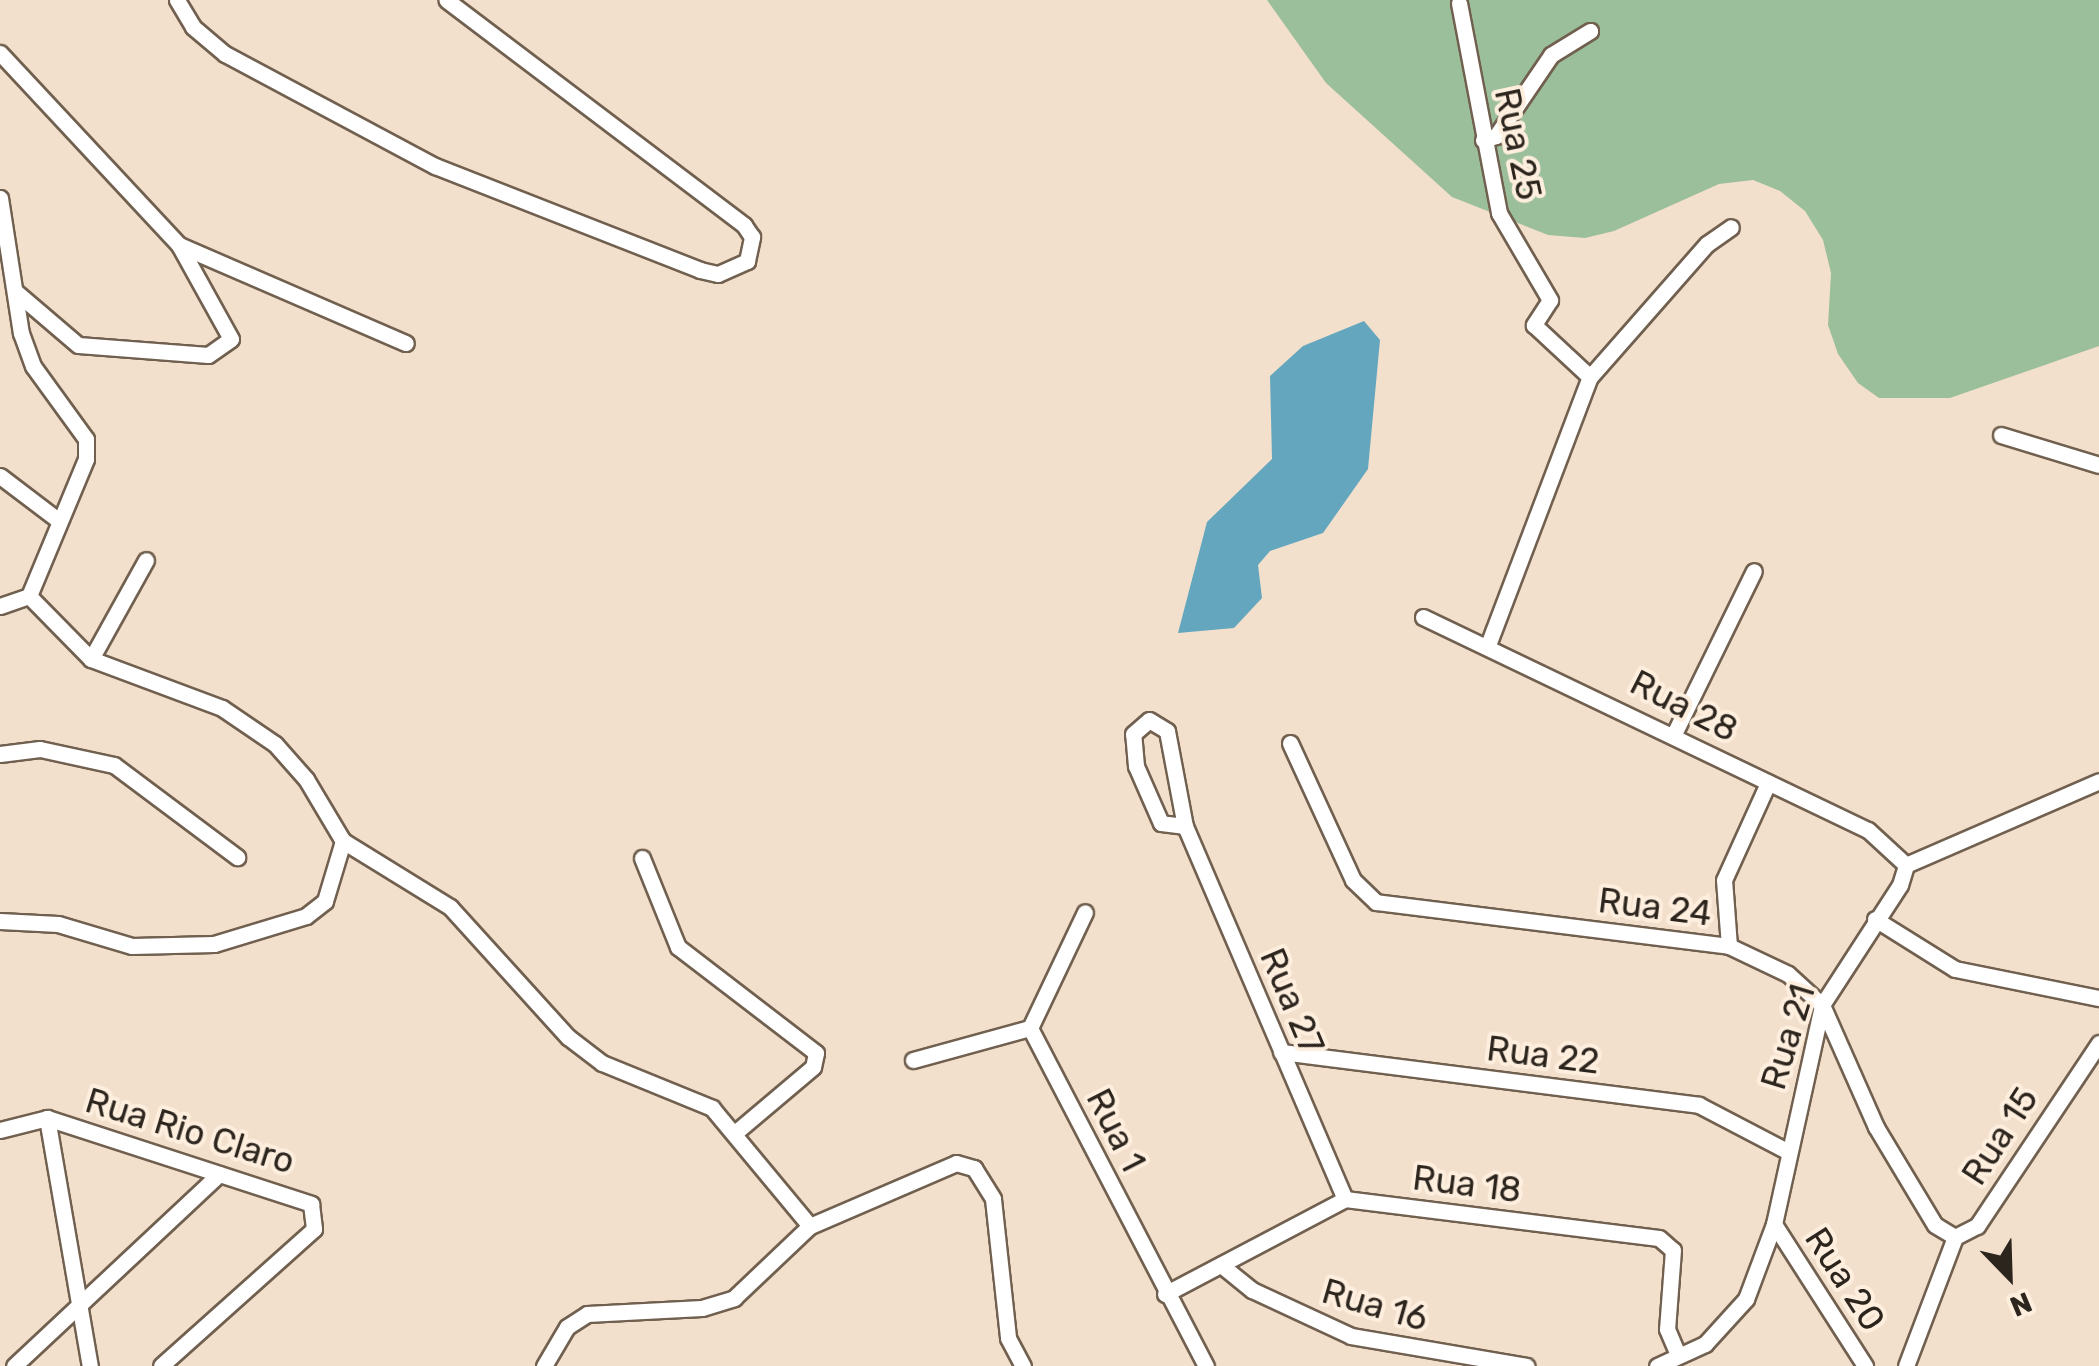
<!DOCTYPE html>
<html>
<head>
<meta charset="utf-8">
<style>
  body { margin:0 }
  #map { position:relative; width:2099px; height:1366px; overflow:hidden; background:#f3e0cc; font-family:Rubik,sans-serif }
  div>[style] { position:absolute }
  .green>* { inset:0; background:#9cbf9b }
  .water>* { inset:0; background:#63a6be }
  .roads { filter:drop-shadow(2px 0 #71604f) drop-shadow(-2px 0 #71604f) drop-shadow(0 2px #71604f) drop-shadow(0 -2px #71604f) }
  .minor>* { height:15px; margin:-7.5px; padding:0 7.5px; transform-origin:7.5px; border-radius:7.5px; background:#fff }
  span { translate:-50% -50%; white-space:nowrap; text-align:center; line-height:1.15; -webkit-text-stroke:8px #feeede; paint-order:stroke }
  .street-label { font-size:35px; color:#2c251e }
  .north { position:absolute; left:1959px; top:1226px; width:100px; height:100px; -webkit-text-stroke:8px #feeede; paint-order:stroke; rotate:157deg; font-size:28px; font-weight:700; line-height:40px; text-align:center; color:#2c251e }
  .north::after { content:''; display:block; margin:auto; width:35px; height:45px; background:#2c251e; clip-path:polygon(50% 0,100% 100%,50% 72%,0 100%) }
</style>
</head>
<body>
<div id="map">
  <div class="green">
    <i style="clip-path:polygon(1267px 0,2099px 0,2099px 346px,1950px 398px,1879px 398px,1858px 383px,1838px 354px,1828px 325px,1831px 273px,1823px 240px,1805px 211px,1780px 191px,1753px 180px,1719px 184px,1614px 231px,1585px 238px,1548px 235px,1452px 197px,1326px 83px)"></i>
  </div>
  <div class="water">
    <i style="clip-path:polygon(1364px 321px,1380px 340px,1368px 469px,1323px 533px,1270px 551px,1258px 565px,1262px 598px,1234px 628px,1178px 633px,1207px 522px,1272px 459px,1270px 376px,1303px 346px)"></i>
  </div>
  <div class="roads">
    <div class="minor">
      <i style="left:177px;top:0;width:31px;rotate:59deg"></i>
      <i style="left:193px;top:27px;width:42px;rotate:40.2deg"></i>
      <i style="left:225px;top:54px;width:238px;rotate:28.1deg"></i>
      <i style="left:435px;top:166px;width:285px;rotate:21.4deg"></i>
      <i style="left:700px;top:270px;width:18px;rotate:13deg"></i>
      <i style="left:718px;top:274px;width:32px;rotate:-24deg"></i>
      <i style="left:747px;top:261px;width:25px;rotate:-78deg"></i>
      <i style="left:752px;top:237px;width:14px;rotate:-124deg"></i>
      <i style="left:744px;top:225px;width:373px;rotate:-142.9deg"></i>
      <i style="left:1459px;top:3px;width:214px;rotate:79.2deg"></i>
      <i style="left:1499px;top:213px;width:101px;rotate:59.6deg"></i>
      <i style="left:1550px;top:300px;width:30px;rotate:123deg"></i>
      <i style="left:1534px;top:325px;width:76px;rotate:42.9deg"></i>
      <i style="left:0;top:53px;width:262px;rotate:47deg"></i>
      <i style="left:179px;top:245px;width:107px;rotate:61deg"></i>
      <i style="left:231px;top:339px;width:28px;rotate:145deg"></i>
      <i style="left:208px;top:355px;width:130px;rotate:-175.6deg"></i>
      <i style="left:78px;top:345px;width:82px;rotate:-139.5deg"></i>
      <i style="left:1483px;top:140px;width:14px;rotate:-17deg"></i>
      <i style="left:1496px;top:136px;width:98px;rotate:-55.8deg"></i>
      <i style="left:1551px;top:55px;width:46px;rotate:-31.6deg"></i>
      <i style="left:0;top:198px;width:137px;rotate:81.2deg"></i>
      <i style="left:21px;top:333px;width:35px;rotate:70deg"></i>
      <i style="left:33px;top:366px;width:90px;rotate:54deg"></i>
      <i style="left:86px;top:439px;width:20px;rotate:90deg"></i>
      <i style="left:86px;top:459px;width:148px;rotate:112.6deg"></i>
      <i style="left:29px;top:596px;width:31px;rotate:161deg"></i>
      <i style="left:179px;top:245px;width:247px;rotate:23.4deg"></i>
      <i style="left:2001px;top:435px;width:102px;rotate:17deg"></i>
      <i style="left:0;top:476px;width:73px;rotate:37.2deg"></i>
      <i style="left:29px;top:596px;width:88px;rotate:45.5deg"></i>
      <i style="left:91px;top:659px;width:140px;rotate:20.5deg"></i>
      <i style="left:222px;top:708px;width:64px;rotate:34.2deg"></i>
      <i style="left:275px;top:744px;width:47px;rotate:48.5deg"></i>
      <i style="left:306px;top:779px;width:72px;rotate:59.2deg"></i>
      <i style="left:343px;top:841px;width:126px;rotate:31.7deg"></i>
      <i style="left:450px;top:907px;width:176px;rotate:47.8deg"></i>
      <i style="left:568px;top:1037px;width:43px;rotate:37.4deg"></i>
      <i style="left:602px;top:1063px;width:119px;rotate:22.2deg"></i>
      <i style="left:712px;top:1108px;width:153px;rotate:50.3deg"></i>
      <i style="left:1423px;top:617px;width:493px;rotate:25.6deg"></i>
      <i style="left:1868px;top:830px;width:52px;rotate:42.6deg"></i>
      <i style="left:1488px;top:645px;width:287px;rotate:-69.2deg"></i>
      <i style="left:1590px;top:377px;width:177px;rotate:-48.7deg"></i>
      <i style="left:1707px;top:244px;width:29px;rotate:-35deg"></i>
      <i style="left:91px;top:659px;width:113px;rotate:-60.9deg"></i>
      <i style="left:1675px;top:732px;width:179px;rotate:-63.9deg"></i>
      <i style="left:1290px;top:743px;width:151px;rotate:65.3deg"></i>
      <i style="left:1353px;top:880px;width:32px;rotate:44deg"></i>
      <i style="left:1376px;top:902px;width:356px;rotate:7.1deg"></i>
      <i style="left:1729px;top:946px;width:65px;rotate:25.4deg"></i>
      <i style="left:1788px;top:974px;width:46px;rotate:42.4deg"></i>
      <i style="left:1822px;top:1005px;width:133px;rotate:66.1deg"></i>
      <i style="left:1876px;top:1127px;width:114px;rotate:59deg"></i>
      <i style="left:1935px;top:1225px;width:23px;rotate:31deg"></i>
      <i style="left:0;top:754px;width:40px;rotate:-7.1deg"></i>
      <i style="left:40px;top:749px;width:76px;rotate:12.2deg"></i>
      <i style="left:114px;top:765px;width:154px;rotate:36.8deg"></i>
      <i style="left:1185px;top:826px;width:24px;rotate:-173deg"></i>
      <i style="left:1161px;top:823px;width:62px;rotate:-113.7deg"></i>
      <i style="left:1136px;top:766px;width:32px;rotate:-95deg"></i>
      <i style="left:1133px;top:734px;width:21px;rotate:-41deg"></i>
      <i style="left:1149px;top:720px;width:21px;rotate:31deg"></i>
      <i style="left:1167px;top:731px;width:97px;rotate:79.3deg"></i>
      <i style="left:1185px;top:826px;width:406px;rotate:66.8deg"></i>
      <i style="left:642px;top:858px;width:96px;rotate:68deg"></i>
      <i style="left:678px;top:947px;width:174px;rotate:37.5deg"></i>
      <i style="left:816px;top:1053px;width:14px;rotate:102deg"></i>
      <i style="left:813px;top:1067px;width:102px;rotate:139.8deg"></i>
      <i style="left:1875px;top:919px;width:94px;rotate:32deg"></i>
      <i style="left:1955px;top:969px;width:147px;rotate:11.4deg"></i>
      <i style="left:0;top:921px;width:58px;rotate:3deg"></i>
      <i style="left:58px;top:924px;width:77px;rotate:16.6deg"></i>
      <i style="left:132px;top:946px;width:82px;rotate:-1.4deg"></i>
      <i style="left:214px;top:944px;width:96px;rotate:-16.9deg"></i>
      <i style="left:306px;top:916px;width:24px;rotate:-38deg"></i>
      <i style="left:325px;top:901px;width:63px;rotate:-73.3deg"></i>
      <i style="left:1729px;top:946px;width:66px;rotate:-94.3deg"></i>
      <i style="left:1724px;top:880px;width:107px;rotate:-65.6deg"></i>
      <i style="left:1030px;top:1028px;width:381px;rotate:62.5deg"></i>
      <i style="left:1030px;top:1028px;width:128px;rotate:-64.6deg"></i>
      <i style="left:1281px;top:1052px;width:421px;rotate:7.2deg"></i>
      <i style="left:1699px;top:1105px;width:99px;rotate:27.6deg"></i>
      <i style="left:913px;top:1060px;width:121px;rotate:-15.3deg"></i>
      <i style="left:47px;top:1118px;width:252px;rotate:80.2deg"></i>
      <i style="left:0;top:1130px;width:49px;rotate:-14.3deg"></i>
      <i style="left:47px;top:1118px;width:278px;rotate:18deg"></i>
      <i style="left:311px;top:1204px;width:25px;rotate:83deg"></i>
      <i style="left:314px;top:1229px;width:205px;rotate:138.2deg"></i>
      <i style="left:1774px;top:1224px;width:169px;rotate:57.3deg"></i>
      <i style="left:1221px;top:1265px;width:40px;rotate:39deg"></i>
      <i style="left:1252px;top:1290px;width:109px;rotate:24.9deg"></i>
      <i style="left:1351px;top:1336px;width:178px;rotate:9.7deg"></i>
      <i style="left:1165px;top:1294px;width:204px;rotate:-27.8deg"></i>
      <i style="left:1345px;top:1199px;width:316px;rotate:7.1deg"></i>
      <i style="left:1659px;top:1238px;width:18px;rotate:41deg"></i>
      <i style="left:1673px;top:1250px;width:79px;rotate:94.3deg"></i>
      <i style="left:1667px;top:1329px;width:26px;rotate:67deg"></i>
      <i style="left:14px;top:1366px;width:281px;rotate:-43.1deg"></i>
      <i style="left:544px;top:1366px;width:45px;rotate:-59.5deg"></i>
      <i style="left:567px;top:1327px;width:24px;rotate:-33deg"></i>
      <i style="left:587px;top:1314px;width:115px;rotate:-3deg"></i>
      <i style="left:702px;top:1308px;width:34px;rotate:-17deg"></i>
      <i style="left:734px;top:1298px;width:105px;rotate:-43.5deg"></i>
      <i style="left:810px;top:1226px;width:159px;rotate:-23.3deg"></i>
      <i style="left:956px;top:1163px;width:19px;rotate:16deg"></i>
      <i style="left:974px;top:1168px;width:36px;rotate:58deg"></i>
      <i style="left:993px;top:1199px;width:140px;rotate:83.8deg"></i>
      <i style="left:1008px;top:1338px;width:32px;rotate:62deg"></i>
      <i style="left:1657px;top:1366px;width:53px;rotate:-24.6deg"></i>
      <i style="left:1705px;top:1344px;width:61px;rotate:-47.7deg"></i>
      <i style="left:1746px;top:1299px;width:80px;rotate:-69.5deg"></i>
      <i style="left:1774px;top:1224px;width:224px;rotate:-77.6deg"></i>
      <i style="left:1822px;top:1005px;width:143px;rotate:-57deg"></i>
      <i style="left:1900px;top:885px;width:21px;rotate:-73deg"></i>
      <i style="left:1906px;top:865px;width:210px;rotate:-23.5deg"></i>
      <i style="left:1906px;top:1366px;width:138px;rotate:-69.2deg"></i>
      <i style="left:1955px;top:1237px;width:25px;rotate:-27deg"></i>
      <i style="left:1977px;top:1226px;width:220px;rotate:-56.3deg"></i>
    </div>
  </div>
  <div class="street-label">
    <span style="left:1518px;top:144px;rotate:78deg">Rua 25</span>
    <span style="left:1684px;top:706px;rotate:27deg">Rua 28</span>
    <span style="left:1655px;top:907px;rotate:7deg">Rua 24</span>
    <span style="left:1292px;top:1001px;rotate:67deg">Rua 27</span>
    <span style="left:1788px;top:1037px;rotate:-73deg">Rua 21</span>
    <span style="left:1543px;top:1055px;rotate:7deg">Rua 22</span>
    <span style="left:1116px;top:1130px;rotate:63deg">Rua 1</span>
    <span style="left:190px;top:1131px;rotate:17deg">Rua Rio Claro</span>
    <span style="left:2000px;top:1136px;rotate:-57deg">Rua 15</span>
    <span style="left:1467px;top:1184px;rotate:7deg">Rua 18</span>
    <span style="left:1845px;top:1279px;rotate:57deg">Rua 20</span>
    <span style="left:1375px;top:1305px;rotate:16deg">Rua 16</span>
  </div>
  <div class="north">N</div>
</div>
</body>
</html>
